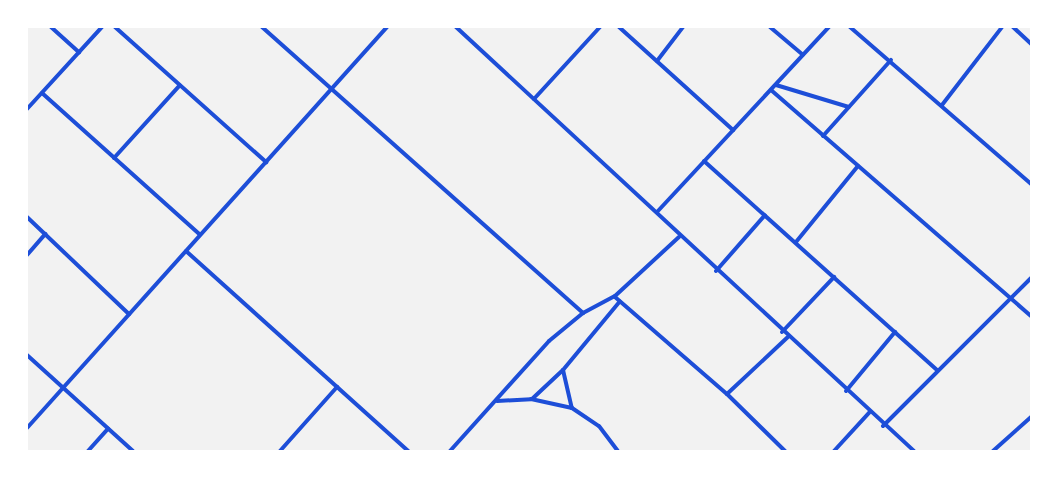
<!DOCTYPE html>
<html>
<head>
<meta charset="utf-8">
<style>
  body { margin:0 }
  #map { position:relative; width:1058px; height:478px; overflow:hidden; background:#f2f2f2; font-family:Manrope,sans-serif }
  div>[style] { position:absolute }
  .minor>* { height:4px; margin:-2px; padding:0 2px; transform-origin:2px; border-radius:2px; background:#1d4ed8 }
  span { translate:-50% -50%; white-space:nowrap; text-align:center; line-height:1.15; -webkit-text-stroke:6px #fff; paint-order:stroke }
  .frame { position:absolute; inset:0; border:28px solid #fff; pointer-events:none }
</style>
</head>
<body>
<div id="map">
  <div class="minor">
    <i style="left:51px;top:27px;width:38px;rotate:42deg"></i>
    <i style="left:115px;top:27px;width:203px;rotate:41.8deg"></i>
    <i style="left:262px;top:27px;width:430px;rotate:41.7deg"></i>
    <i style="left:456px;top:27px;width:624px;rotate:42.79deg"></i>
    <i style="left:619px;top:27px;width:154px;rotate:42.1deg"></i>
    <i style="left:770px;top:27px;width:43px;rotate:40.3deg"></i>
    <i style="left:850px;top:27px;width:240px;rotate:40.9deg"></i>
    <i style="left:1013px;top:27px;width:25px;rotate:43deg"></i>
    <i style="left:657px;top:61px;width:43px;rotate:-52.6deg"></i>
    <i style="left:776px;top:85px;width:76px;rotate:16.8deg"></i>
    <i style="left:771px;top:90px;width:344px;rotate:41deg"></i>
    <i style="left:42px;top:93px;width:212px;rotate:41.9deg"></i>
    <i style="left:534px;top:99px;width:98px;rotate:-47.5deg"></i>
    <i style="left:942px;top:105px;width:98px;rotate:-52.4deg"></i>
    <i style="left:27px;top:109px;width:111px;rotate:-47.6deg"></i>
    <i style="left:823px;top:136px;width:102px;rotate:-48.2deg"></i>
    <i style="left:114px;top:158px;width:98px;rotate:-47.9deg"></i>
    <i style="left:704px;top:161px;width:313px;rotate:41.9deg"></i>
    <i style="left:657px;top:212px;width:253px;rotate:-47.1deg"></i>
    <i style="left:27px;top:217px;width:141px;rotate:43.6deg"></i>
    <i style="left:796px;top:242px;width:98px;rotate:-50.8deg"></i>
    <i style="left:186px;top:251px;width:299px;rotate:42deg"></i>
    <i style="left:27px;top:255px;width:28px;rotate:-49deg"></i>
    <i style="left:716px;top:271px;width:74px;rotate:-48.8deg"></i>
    <i style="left:615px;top:297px;width:148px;rotate:40.9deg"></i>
    <i style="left:782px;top:332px;width:76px;rotate:-46.6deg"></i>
    <i style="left:27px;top:355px;width:143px;rotate:42.2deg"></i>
    <i style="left:563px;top:370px;width:39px;rotate:77deg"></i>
    <i style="left:846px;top:391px;width:77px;rotate:-50.3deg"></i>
    <i style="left:532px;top:399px;width:42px;rotate:-43.1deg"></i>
    <i style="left:563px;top:370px;width:89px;rotate:-50.4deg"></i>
    <i style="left:497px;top:401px;width:34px;rotate:-3deg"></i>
    <i style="left:531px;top:399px;width:42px;rotate:12.4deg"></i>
    <i style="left:572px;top:408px;width:32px;rotate:34deg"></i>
    <i style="left:599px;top:426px;width:31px;rotate:53deg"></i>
    <i style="left:883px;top:426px;width:209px;rotate:-45deg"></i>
    <i style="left:27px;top:428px;width:539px;rotate:-48.08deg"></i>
    <i style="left:88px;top:451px;width:30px;rotate:-48deg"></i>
    <i style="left:280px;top:451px;width:86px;rotate:-48.3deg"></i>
    <i style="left:450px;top:451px;width:148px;rotate:-48deg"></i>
    <i style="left:549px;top:341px;width:44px;rotate:-39.5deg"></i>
    <i style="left:583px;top:313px;width:36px;rotate:-28deg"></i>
    <i style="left:615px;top:296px;width:87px;rotate:-42.7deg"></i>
    <i style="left:785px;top:451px;width:81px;rotate:-135.5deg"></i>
    <i style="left:727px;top:394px;width:83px;rotate:-43.1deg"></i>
    <i style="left:834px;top:451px;width:52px;rotate:-47.4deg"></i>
    <i style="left:993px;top:451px;width:51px;rotate:-41.8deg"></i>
  </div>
  <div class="frame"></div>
</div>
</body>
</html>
